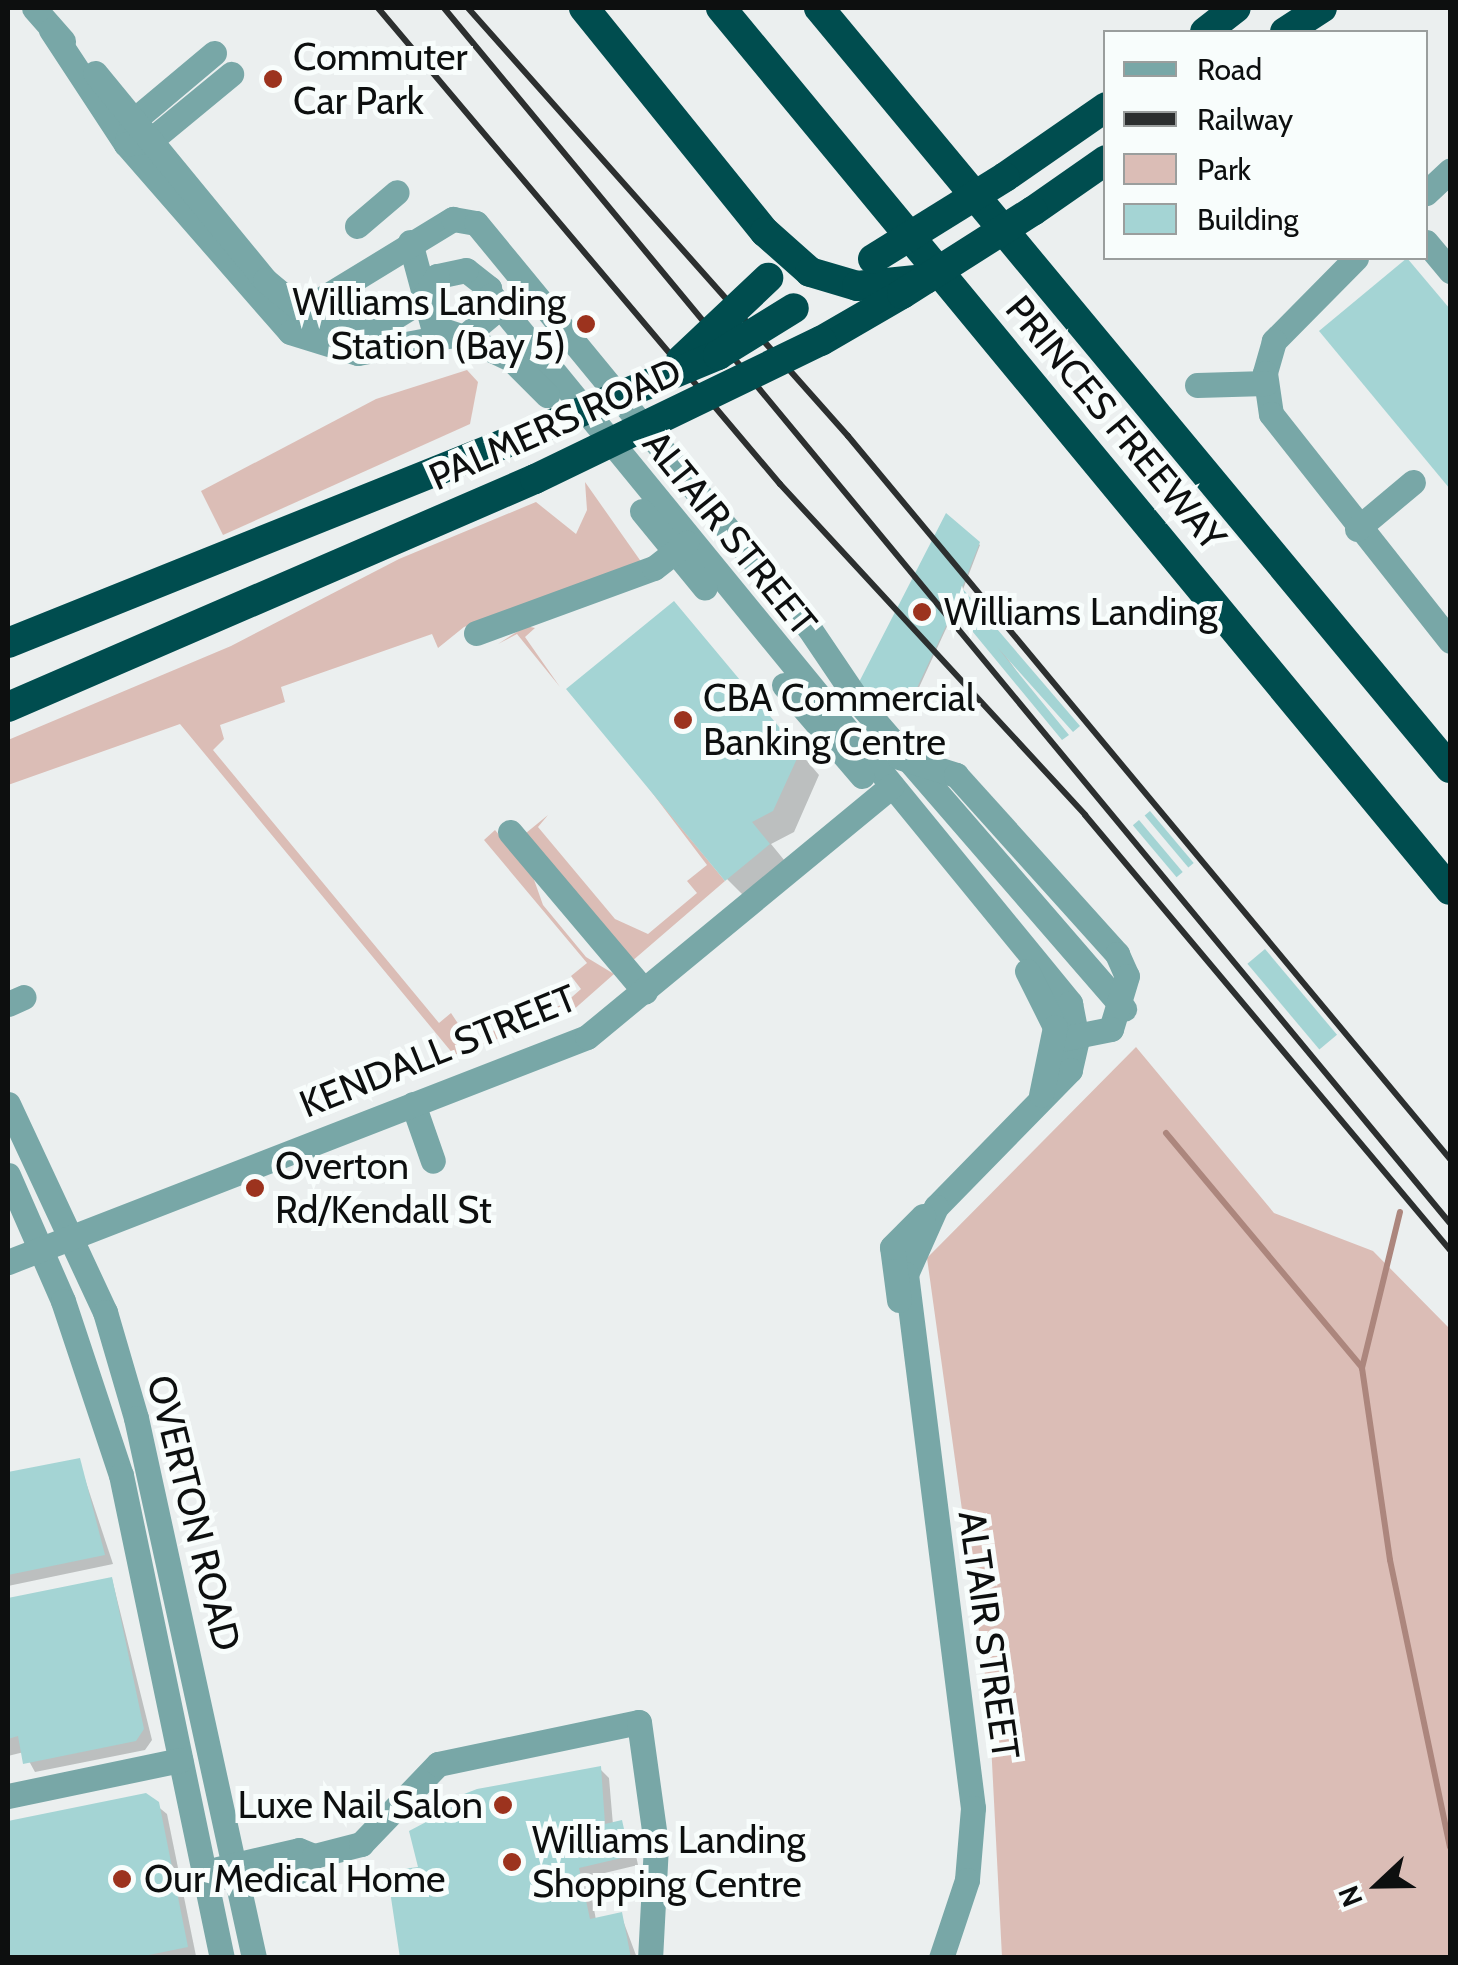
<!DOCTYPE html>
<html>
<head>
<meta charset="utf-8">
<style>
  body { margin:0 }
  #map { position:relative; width:1458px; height:1965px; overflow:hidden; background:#ebefef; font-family:Cabin,sans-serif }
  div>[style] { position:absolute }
  .green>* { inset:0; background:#dbbdb6 }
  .shadow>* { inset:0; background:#0003 }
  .stream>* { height:6px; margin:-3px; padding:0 3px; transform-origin:3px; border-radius:3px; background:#ac867d }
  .building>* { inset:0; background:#a4d4d4; transform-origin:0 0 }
  .minor>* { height:25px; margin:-12.5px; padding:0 12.5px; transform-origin:12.5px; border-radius:12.5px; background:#78a7a7 }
  .highway>* { height:30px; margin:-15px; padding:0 15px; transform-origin:15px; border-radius:15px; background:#004d4f }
  .rail>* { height:6px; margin:-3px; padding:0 3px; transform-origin:3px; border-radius:3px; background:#2c2f2f }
  .highway-bridge>* { height:30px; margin:-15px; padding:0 15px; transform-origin:15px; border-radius:15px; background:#004d4f }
  .dots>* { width:28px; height:28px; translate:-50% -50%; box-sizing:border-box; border:5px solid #f8fdfc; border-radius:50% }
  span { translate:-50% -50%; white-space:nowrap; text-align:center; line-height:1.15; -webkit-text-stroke:10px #f8fdfc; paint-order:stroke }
  .poi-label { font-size:38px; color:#0d0f0f }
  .left { translate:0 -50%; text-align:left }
  .right { translate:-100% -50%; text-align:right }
  .street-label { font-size:38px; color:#0d0f0f }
  .frame { position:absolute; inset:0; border:10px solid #0d0f0f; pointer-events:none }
  .legend { position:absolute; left:1103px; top:30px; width:325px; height:230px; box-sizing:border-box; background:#f8fdfc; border:2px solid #9a9e9d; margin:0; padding:12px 18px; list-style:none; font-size:30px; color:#0d0f0f }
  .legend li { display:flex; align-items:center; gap:20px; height:50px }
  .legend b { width:50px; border:2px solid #9a9e9d }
  .north { position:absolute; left:1328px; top:1835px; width:100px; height:100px; -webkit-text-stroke:8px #f8fdfc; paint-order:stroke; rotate:248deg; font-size:28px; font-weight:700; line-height:40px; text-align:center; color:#0d0f0f }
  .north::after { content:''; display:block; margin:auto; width:35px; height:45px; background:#0d0f0f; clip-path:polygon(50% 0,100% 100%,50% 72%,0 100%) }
</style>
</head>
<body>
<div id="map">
  <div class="green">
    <i style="clip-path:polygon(467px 370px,478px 382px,470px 424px,223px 535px,201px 491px,376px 399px)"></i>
    <i style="clip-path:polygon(585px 482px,642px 563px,464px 627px,438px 648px,432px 634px,281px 687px,285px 702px,220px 725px,224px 739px,213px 750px,439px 1023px,451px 1013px,469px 1040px,564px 1004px,581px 989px,571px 976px,587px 963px,484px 840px,495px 830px,532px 874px,543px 905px,586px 957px,614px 974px,571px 1012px,454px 1055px,180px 724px,8px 785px,8px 740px,231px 646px,399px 559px,536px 502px,576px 534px,587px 510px)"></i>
    <i style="clip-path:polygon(526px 626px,535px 628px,525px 637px,560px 687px,517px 634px,498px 644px)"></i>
    <i style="clip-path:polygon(647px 786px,725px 881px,631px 962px,526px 833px,548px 815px,538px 827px,615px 919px,648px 934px,697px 893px,687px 881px,707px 865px)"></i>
    <i style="clip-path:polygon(1136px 1047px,1274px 1213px,1373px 1251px,1450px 1329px,1450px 1957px,1002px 1957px,989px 1704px,927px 1258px)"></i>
  </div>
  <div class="shadow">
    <i style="clip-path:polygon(1416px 270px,1450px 311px,1450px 485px,1322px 332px)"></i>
    <i style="clip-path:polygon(947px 517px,980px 545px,962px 592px,1080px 728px,996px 642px,1065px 740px,956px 607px,910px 707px,861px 687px)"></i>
    <i style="clip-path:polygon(673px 604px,819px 775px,794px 832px,771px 844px,789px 866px,748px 900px,727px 879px)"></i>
    <i style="clip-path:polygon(79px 1461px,113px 1564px,8px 1586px,8px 1475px)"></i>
    <i style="clip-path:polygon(112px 1579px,152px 1740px,145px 1750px,35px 1772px,24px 1752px,8px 1756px,8px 1601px)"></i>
    <i style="clip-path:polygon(600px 1769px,609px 1778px,613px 1825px,631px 1832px,638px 1865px,588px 1877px,596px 1920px,621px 1915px,637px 1958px,404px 1958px,422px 1870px)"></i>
    <i style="clip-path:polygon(145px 1796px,167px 1814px,196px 1956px,8px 1958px,8px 1823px)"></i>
  </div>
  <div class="stream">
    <i style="left:1166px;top:1133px;width:305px;rotate:50.1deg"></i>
    <i style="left:1400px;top:1212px;width:161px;rotate:103.7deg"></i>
    <i style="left:1362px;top:1368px;width:194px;rotate:81.7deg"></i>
    <i style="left:1390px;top:1560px;width:293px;rotate:78.2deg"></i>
  </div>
  <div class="building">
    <i style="clip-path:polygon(1407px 258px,1450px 309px,1450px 489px,1319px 331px)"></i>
    <i style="clip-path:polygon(946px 513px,980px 542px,962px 588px,1080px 726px,1073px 732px,997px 647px,1069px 735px,1062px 740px,954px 609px,908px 707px,857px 686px)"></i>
    <i style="clip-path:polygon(674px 601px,800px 752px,773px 811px,752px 822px,770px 844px,725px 881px,566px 689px)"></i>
    <i style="left:1150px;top:811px;width:68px;height:7px;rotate:50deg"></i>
    <i style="left:1139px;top:820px;width:68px;height:8px;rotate:50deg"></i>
    <i style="left:1265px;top:949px;width:112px;height:23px;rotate:50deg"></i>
    <i style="clip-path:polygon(80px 1458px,105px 1555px,8px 1575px,8px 1472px)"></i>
    <i style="clip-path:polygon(112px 1577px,144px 1729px,136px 1741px,23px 1764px,18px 1736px,8px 1739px,8px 1598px)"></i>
    <i style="clip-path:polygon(601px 1766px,605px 1824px,622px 1820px,630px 1856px,579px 1868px,590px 1919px,622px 1912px,631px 1958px,400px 1958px,387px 1871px,418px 1867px,409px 1831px,447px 1811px,441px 1803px,477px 1789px)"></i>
    <i style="clip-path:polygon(146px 1793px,159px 1802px,188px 1947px,134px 1958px,8px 1958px,8px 1821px)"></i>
  </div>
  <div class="minor">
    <i style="left:34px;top:8px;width:44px;rotate:48.7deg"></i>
    <i style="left:51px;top:30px;width:136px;rotate:56.7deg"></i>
    <i style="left:126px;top:144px;width:249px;rotate:48.9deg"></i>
    <i style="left:290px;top:332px;width:71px;rotate:17.2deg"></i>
    <i style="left:358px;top:353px;width:92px;rotate:-10.7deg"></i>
    <i style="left:214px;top:53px;width:106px;rotate:140deg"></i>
    <i style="left:133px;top:121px;width:24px;rotate:107deg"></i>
    <i style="left:126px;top:144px;width:25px;rotate:-9deg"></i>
    <i style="left:151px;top:140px;width:104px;rotate:-39.5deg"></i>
    <i style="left:95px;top:73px;width:268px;rotate:50.6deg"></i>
    <i style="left:265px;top:280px;width:48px;rotate:40deg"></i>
    <i style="left:302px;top:311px;width:71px;rotate:17.2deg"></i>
    <i style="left:370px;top:332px;width:65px;rotate:-31.7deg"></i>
    <i style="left:1426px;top:193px;width:33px;rotate:-43deg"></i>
    <i style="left:357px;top:226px;width:52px;rotate:-40.4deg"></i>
    <i style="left:410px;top:242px;width:88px;rotate:74.9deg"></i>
    <i style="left:433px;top:327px;width:33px;rotate:18deg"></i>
    <i style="left:464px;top:337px;width:35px;rotate:-40deg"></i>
    <i style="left:491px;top:314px;width:26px;rotate:-94deg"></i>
    <i style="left:489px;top:288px;width:29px;rotate:-142deg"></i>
    <i style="left:466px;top:270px;width:30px;rotate:168deg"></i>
    <i style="left:437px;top:276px;width:22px;rotate:122deg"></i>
    <i style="left:1426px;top:242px;width:38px;rotate:50deg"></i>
    <i style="left:1356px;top:258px;width:117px;rotate:134.7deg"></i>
    <i style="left:1274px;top:341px;width:33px;rotate:106deg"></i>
    <i style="left:1265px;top:373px;width:41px;rotate:81.7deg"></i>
    <i style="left:1271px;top:414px;width:289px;rotate:51.7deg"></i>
    <i style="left:491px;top:295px;width:915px;rotate:50.72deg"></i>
    <i style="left:1070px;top:1003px;width:37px;rotate:79deg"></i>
    <i style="left:1077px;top:1039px;width:32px;rotate:103deg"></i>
    <i style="left:1070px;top:1070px;width:192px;rotate:134.4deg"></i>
    <i style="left:936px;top:1207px;width:73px;rotate:114.1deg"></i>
    <i style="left:906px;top:1274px;width:538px;rotate:82.85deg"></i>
    <i style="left:973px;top:1808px;width:72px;rotate:94.8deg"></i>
    <i style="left:967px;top:1880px;width:82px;rotate:108.4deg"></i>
    <i style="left:302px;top:311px;width:177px;rotate:-31.4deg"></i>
    <i style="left:453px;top:219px;width:23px;rotate:10deg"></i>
    <i style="left:476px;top:223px;width:524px;rotate:50.57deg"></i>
    <i style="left:809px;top:628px;width:93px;rotate:56deg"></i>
    <i style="left:861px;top:705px;width:402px;rotate:49.1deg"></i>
    <i style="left:464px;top:337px;width:52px;rotate:25.1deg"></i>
    <i style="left:511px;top:359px;width:51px;rotate:45deg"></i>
    <i style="left:1197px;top:385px;width:69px;rotate:-1.7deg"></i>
    <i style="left:642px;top:511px;width:99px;rotate:50.7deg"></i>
    <i style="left:1357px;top:529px;width:73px;rotate:-40deg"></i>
    <i style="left:476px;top:633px;width:189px;rotate:-20.1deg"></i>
    <i style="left:654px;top:568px;width:41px;rotate:-38deg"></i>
    <i style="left:784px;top:685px;width:120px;rotate:49.4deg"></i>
    <i style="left:899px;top:757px;width:60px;rotate:17.5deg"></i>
    <i style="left:956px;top:775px;width:241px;rotate:48deg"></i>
    <i style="left:1117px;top:954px;width:24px;rotate:66deg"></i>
    <i style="left:1127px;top:976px;width:55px;rotate:106.8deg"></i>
    <i style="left:1111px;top:1029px;width:51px;rotate:168.7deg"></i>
    <i style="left:510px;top:832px;width:209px;rotate:49.8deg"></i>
    <i style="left:1027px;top:971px;width:63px;rotate:63.4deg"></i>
    <i style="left:1055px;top:1027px;width:69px;rotate:101.6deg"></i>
    <i style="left:8px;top:1004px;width:17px;rotate:-24deg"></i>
    <i style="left:8px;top:1104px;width:230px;rotate:65deg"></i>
    <i style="left:105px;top:1312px;width:110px;rotate:73.7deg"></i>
    <i style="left:136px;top:1418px;width:553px;rotate:77.67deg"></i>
    <i style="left:413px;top:1104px;width:60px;rotate:70.7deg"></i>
    <i style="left:8px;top:1175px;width:137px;rotate:66.4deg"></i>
    <i style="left:63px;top:1301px;width:183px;rotate:71.6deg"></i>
    <i style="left:121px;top:1475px;width:493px;rotate:78.2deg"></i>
    <i style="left:8px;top:1262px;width:621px;rotate:-21.24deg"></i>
    <i style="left:587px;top:1037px;width:395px;rotate:-39.5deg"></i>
    <i style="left:899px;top:1300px;width:53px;rotate:-97.5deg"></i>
    <i style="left:892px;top:1247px;width:44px;rotate:-45deg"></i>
    <i style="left:8px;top:1796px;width:176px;rotate:-11.8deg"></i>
    <i style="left:218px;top:1869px;width:83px;rotate:-13.2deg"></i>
    <i style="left:299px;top:1850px;width:16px;rotate:22deg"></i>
    <i style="left:220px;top:1877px;width:79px;rotate:-4.3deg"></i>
    <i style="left:299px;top:1871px;width:21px;rotate:-45deg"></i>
    <i style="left:314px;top:1856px;width:49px;rotate:-14.3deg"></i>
    <i style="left:361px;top:1844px;width:111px;rotate:-46.1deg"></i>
    <i style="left:438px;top:1764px;width:205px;rotate:-11.8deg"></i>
    <i style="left:639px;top:1722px;width:124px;rotate:82.1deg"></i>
    <i style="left:656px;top:1845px;width:113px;rotate:93deg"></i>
  </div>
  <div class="highway">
    <i style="left:584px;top:8px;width:288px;rotate:51.1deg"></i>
    <i style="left:765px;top:232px;width:60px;rotate:41.6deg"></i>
    <i style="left:810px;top:272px;width:49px;rotate:16.6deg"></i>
    <i style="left:857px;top:286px;width:69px;rotate:-5.8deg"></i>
    <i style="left:721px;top:8px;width:1144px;rotate:50.43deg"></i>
    <i style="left:819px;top:8px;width:988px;rotate:50.3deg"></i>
    <i style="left:1205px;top:32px;width:39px;rotate:-38deg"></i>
    <i style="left:1285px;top:32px;width:44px;rotate:-33deg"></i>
    <i style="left:1005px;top:177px;width:123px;rotate:-34.7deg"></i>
    <i style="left:1033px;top:211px;width:89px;rotate:-34.9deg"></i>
    <i style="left:821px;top:341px;width:94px;rotate:-30.1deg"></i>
    <i style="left:8px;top:643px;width:537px;rotate:-21.88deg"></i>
    <i style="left:8px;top:707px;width:574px;rotate:-23.4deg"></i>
  </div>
  <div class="rail">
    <i style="left:378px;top:8px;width:623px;rotate:49.82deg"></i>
    <i style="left:780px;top:484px;width:450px;rotate:47.3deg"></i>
    <i style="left:1085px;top:815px;width:568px;rotate:50deg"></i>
    <i style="left:444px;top:8px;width:1577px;rotate:50.38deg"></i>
    <i style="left:468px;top:8px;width:572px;rotate:48.4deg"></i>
    <i style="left:848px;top:436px;width:941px;rotate:50.22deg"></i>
  </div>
  <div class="highway-bridge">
    <i style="left:873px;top:259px;width:155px;rotate:-31.8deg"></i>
    <i style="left:902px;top:294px;width:155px;rotate:-32.4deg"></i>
    <i style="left:681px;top:360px;width:120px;rotate:-43.3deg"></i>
    <i style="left:506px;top:443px;width:230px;rotate:-22.5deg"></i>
    <i style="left:718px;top:355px;width:89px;rotate:-31.7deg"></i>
    <i style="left:535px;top:479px;width:318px;rotate:-25.8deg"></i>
  </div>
  <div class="dots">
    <i style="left:273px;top:79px;background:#9c331e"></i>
    <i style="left:586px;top:324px;background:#9c331e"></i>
    <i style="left:922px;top:612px;background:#9c331e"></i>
    <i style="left:683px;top:720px;background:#9c331e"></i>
    <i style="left:255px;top:1188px;background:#9c331e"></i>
    <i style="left:503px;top:1805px;background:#9c331e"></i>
    <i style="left:512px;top:1862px;background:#9c331e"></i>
    <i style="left:122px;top:1879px;background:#9c331e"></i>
  </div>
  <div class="poi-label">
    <span class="left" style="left:293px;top:79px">Commuter<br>Car Park</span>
    <span class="right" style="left:566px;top:324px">Williams Landing<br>Station (Bay 5)</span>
    <span class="left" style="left:944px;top:612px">Williams Landing</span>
    <span class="left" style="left:703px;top:720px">CBA Commercial<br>Banking Centre</span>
    <span class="left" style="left:275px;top:1188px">Overton<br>Rd/Kendall St</span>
    <span class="right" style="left:483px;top:1805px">Luxe Nail Salon</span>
    <span class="left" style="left:532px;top:1862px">Williams Landing<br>Shopping Centre</span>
    <span class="left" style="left:144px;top:1879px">Our Medical Home</span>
  </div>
  <div class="street-label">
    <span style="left:1116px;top:423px;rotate:50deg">PRINCES FREEWAY</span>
    <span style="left:555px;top:424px;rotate:-24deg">PALMERS ROAD</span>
    <span style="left:730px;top:533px;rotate:51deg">ALTAIR STREET</span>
    <span style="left:438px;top:1051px;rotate:-22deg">KENDALL STREET</span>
    <span style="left:194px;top:1513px;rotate:76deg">OVERTON ROAD</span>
    <span style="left:989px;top:1635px;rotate:82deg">ALTAIR STREET</span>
  </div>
  <div class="frame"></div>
  <ul class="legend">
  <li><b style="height:12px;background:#78a7a7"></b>Road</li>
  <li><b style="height:12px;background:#2c2f2f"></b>Railway</li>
  <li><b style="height:28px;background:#dbbdb6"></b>Park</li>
  <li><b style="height:28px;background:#a4d4d4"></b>Building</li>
  </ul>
  <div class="north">N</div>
</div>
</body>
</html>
